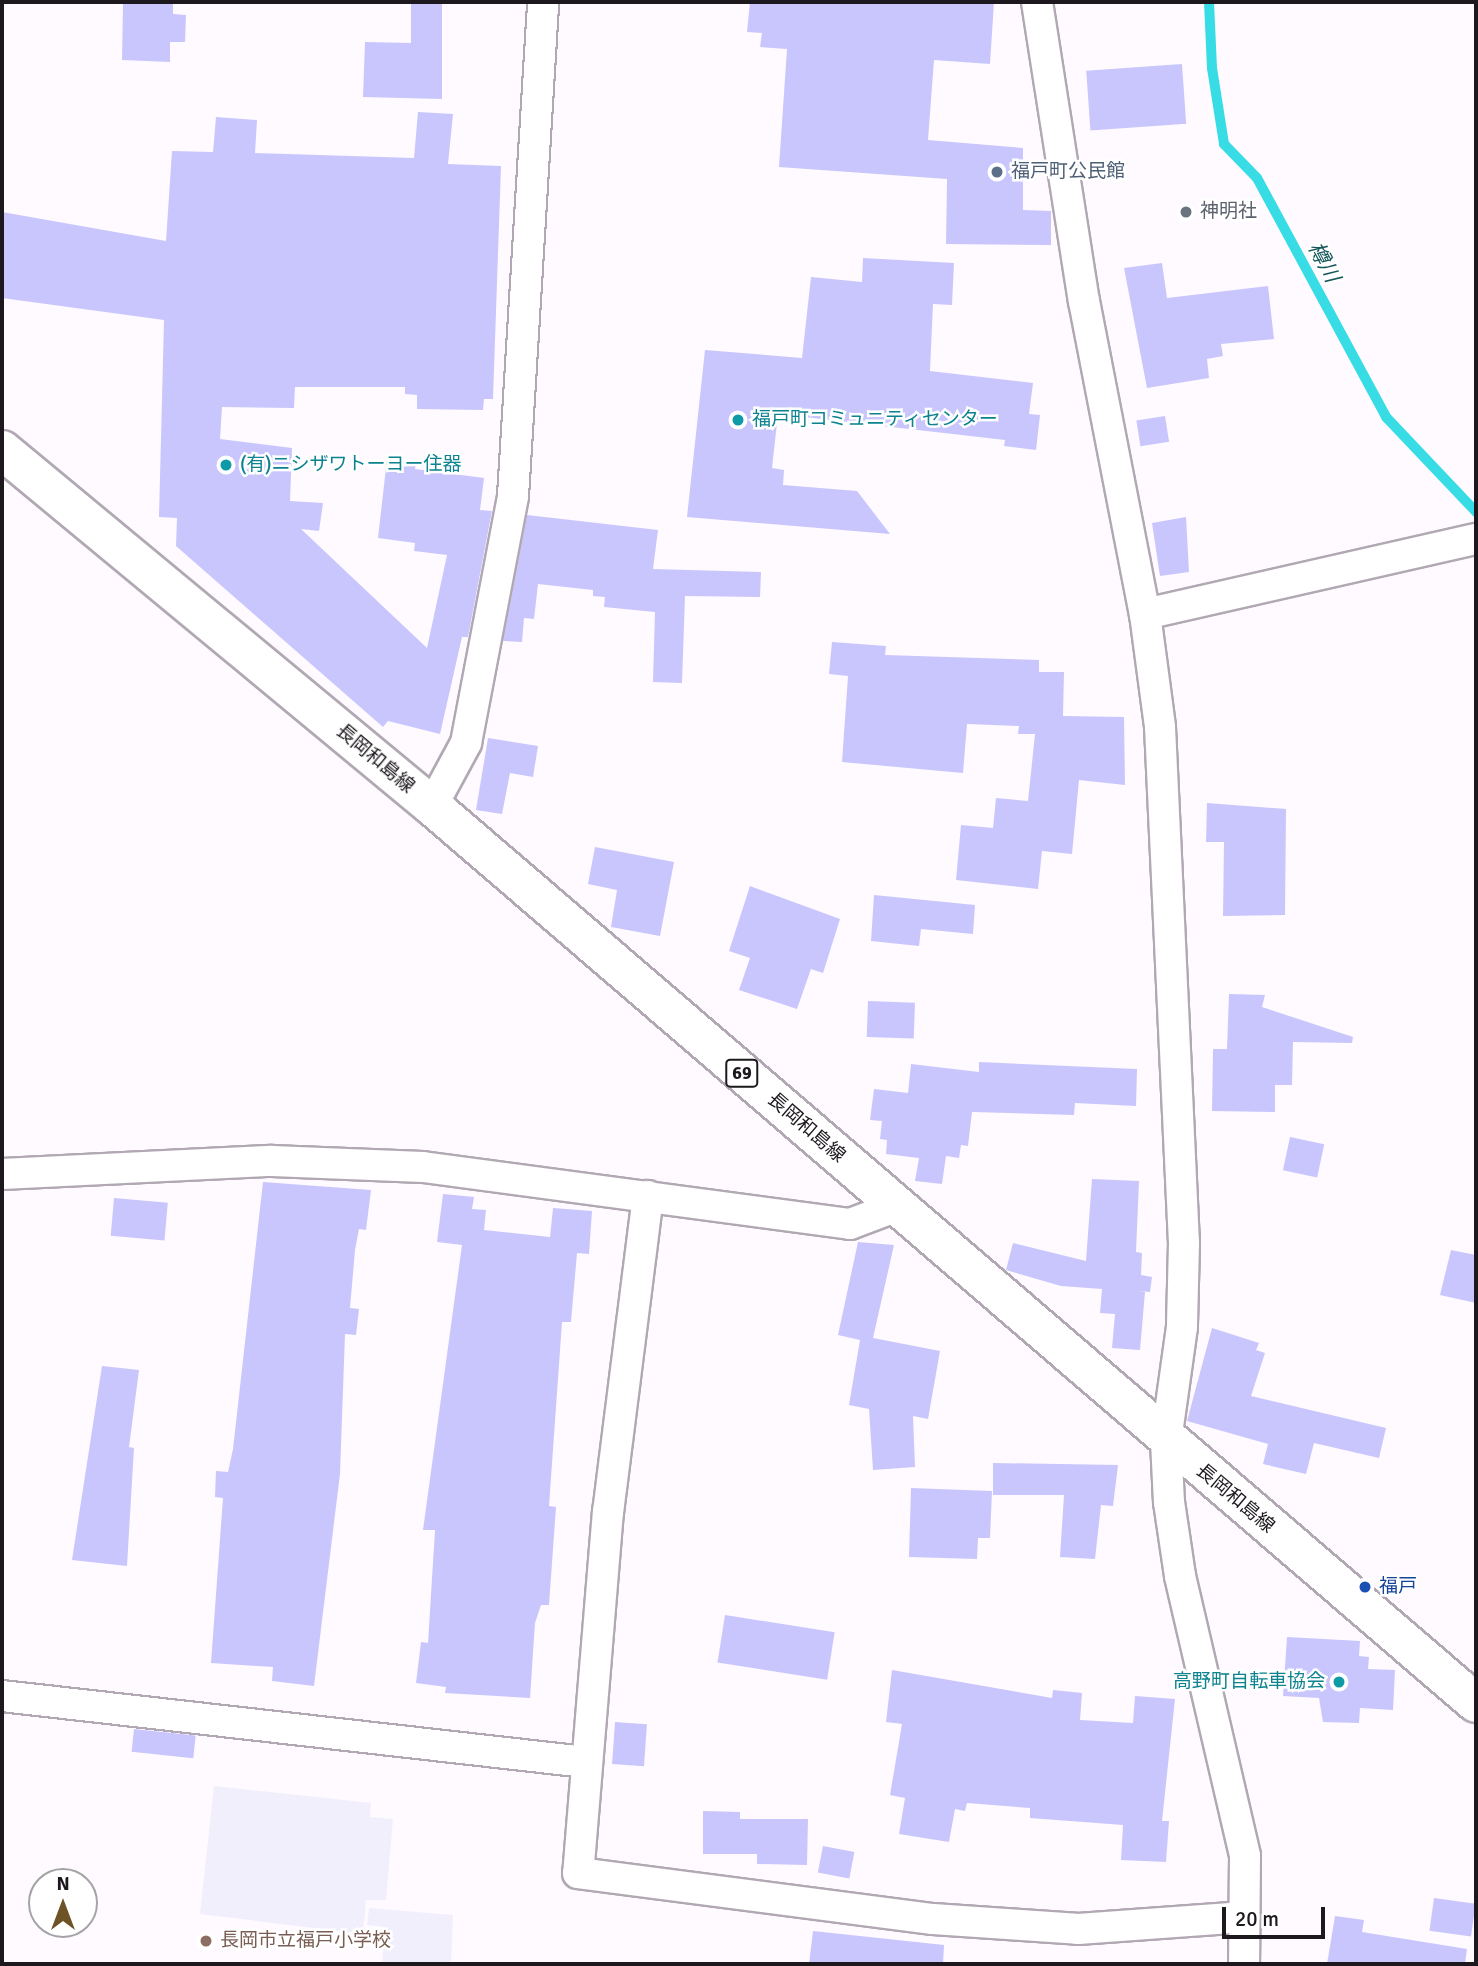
<!DOCTYPE html>
<html>
<head>
<meta charset="utf-8">
<style>
  body { margin:0 }
  #map { position:relative; width:1478px; height:1966px; overflow:hidden; background:#fefaff; font-family:Signika,"Noto Sans JP",sans-serif }
  div>[style] { position:absolute }
  .education>* { inset:0; background:#f2effd }
  .stream>* { height:10px; margin:-5px; padding:0 5px; transform-origin:5px; border-radius:5px; background:#38dce4 }
  .building>* { inset:0; background:#c9c6fd; transform-origin:0 0 }
  .roads { filter:drop-shadow(2px 0 #b1a8b3) drop-shadow(-2px 0 #b1a8b3) drop-shadow(0 2px #b1a8b3) drop-shadow(0 -2px #b1a8b3) }
  .minor>* { height:30px; margin:-15px; padding:0 15px; transform-origin:15px; border-radius:15px; background:#fff }
  .primary>* { height:38px; margin:-19px; padding:0 19px; transform-origin:19px; border-radius:19px; background:#fff }
  .dots>* { width:19px; height:19px; translate:-50% -50%; box-sizing:border-box; border:4px solid #fff; border-radius:50% }
  span { translate:-50% -50%; white-space:nowrap; text-align:center; line-height:1.15; -webkit-text-stroke:5px #fff; paint-order:stroke }
  .shield-label span { padding:2px 5px; background:#fff; border:2px solid; border-radius:5px; -webkit-text-stroke-width:0 }
  .shield-label { font-size:18px; color:#1c181d; font-weight:700 }
  .service-label { font-size:19px; color:#4e5e75 }
  .left { translate:0 -50%; text-align:left }
  .worship-label { font-size:19px; color:#5b616d }
  .culture-label { font-size:19px; color:#0d838f }
  .right { translate:-100% -50%; text-align:right }
  .street-label { font-size:19px; color:#1c181d }
  .transit-label { font-size:19px; color:#164399 }
  .education-label { font-size:19px; color:#785e54 }
  .water-label { font-size:21px; color:#15575a; font-style:italic }
  .frame { position:absolute; inset:0; border:4px solid #1c181d; pointer-events:none }
  .north { position:absolute; left:28px; top:1868px; width:70px; height:70px; box-sizing:border-box; background:#fff; border:2px solid #a4a3a5; border-radius:50%; rotate:0deg; font-size:19px; font-weight:700; line-height:28px; text-align:center; color:#1c181d }
  .north::after { content:''; display:block; margin:auto; width:24px; height:32px; background:#6d5325; clip-path:polygon(50% 0,100% 100%,50% 72%,0 100%) }
  .scale { position:absolute; left:1222px; top:1907px; width:103px; height:32px; box-sizing:border-box; border:4px solid #1c181d; border-top:0; padding-left:9px; font-size:21px; line-height:24px; white-space:nowrap; color:#1c181d; -webkit-text-stroke:5px #fff; paint-order:stroke }
</style>
</head>
<body>
<div id="map">
  <div class="education">
    <i style="clip-path:polygon(214px 1786px,371px 1803px,370px 1817px,393px 1819px,386px 1900px,366px 1900px,363px 1934px,200px 1914px)"></i>
    <i style="clip-path:polygon(369px 1908px,453px 1915px,451px 1964px,382px 1964px,385px 1927px,367px 1925px)"></i>
  </div>
  <div class="stream">
    <i style="left:1209px;top:2px;width:66px;rotate:87.4deg"></i>
    <i style="left:1212px;top:68px;width:77px;rotate:81deg"></i>
    <i style="left:1224px;top:144px;width:47px;rotate:45.9deg"></i>
    <i style="left:1257px;top:178px;width:272px;rotate:61.6deg"></i>
    <i style="left:1386px;top:417px;width:131px;rotate:46.5deg"></i>
  </div>
  <div class="building">
    <i style="clip-path:polygon(123px 2px,173px 2px,173px 14px,186px 15px,185px 42px,170px 42px,170px 62px,122px 60px)"></i>
    <i style="clip-path:polygon(411px 2px,442px 2px,442px 99px,363px 97px,365px 42px,411px 43px)"></i>
    <i style="clip-path:polygon(750px 2px,994px 2px,990px 64px,934px 60px,928px 140px,1023px 148px,1023px 210px,1051px 211px,1051px 245px,946px 244px,947px 179px,779px 167px,787px 49px,760px 47px,762px 33px,747px 32px)"></i>
    <i style="left:1182px;top:64px;width:60px;height:96px;rotate:86deg"></i>
    <i style="clip-path:polygon(418px 112px,453px 114px,448px 164px,501px 166px,493px 399px,484px 399px,483px 410px,417px 409px,417px 395px,405px 394px,405px 387px,295px 387px,294px 408px,222px 407px,220px 439px,292px 448px,290px 501px,323px 503px,319px 531px,301px 529px,427px 648px,447px 555px,414px 551px,415px 543px,378px 538px,387px 459px,416px 463px,415px 469px,484px 478px,480px 510px,492px 511px,468px 637px,462px 637px,440px 734px,388px 721px,383px 727px,176px 546px,177px 518px,159px 517px,164px 320px,2px 298px,2px 212px,166px 241px,172px 151px,213px 152px,216px 117px,257px 120px,255px 153px,414px 158px)"></i>
    <i style="clip-path:polygon(863px 258px,954px 263px,952px 305px,933px 304px,930px 371px,1033px 383px,1029px 414px,1040px 415px,1036px 450px,1004px 446px,1005px 440px,778px 414px,772px 468px,784px 470px,783px 485px,857px 491px,890px 534px,687px 517px,705px 350px,802px 358px,811px 277px,862px 282px)"></i>
    <i style="clip-path:polygon(1162px 263px,1167px 298px,1268px 286px,1274px 339px,1221px 344px,1223px 356px,1207px 359px,1209px 378px,1147px 388px,1124px 268px)"></i>
    <i style="left:1165px;top:416px;width:26px;height:29px;rotate:81deg"></i>
    <i style="clip-path:polygon(527px 515px,658px 530px,653px 569px,761px 572px,760px 597px,685px 596px,682px 683px,653px 682px,655px 612px,604px 607px,605px 597px,593px 596px,593px 590px,538px 584px,534px 619px,524px 618px,522px 642px,503px 641px)"></i>
    <i style="clip-path:polygon(1186px 517px,1189px 572px,1160px 576px,1152px 523px)"></i>
    <i style="clip-path:polygon(832px 642px,886px 646px,885px 655px,1039px 660px,1039px 672px,1064px 672px,1063px 716px,1124px 717px,1125px 785px,1079px 780px,1072px 854px,1042px 851px,1038px 889px,956px 880px,961px 825px,993px 828px,996px 798px,1028px 801px,1035px 734px,1018px 734px,1019px 726px,967px 724px,963px 773px,842px 762px,848px 676px,829px 674px)"></i>
    <i style="clip-path:polygon(488px 738px,538px 746px,533px 777px,510px 773px,502px 814px,476px 810px)"></i>
    <i style="clip-path:polygon(1207px 803px,1286px 809px,1285px 915px,1223px 916px,1224px 842px,1206px 842px)"></i>
    <i style="clip-path:polygon(595px 847px,674px 862px,660px 936px,611px 927px,617px 890px,588px 884px)"></i>
    <i style="clip-path:polygon(750px 886px,840px 919px,823px 973px,811px 969px,797px 1009px,739px 990px,750px 958px,729px 951px)"></i>
    <i style="clip-path:polygon(874px 895px,975px 905px,973px 934px,921px 929px,919px 946px,871px 941px)"></i>
    <i style="clip-path:polygon(1229px 994px,1265px 995px,1262px 1007px,1353px 1037px,1352px 1043px,1293px 1042px,1292px 1085px,1275px 1085px,1275px 1112px,1212px 1111px,1213px 1049px,1227px 1049px)"></i>
    <i style="left:868px;top:1001px;width:47px;height:36px;rotate:2deg"></i>
    <i style="clip-path:polygon(979px 1062px,1137px 1069px,1136px 1106px,1075px 1103px,1074px 1115px,972px 1112px,968px 1146px,961px 1145px,959px 1158px,946px 1156px,942px 1184px,915px 1181px,919px 1158px,886px 1154px,887px 1140px,880px 1139px,882px 1121px,870px 1120px,874px 1089px,908px 1093px,911px 1064px,979px 1072px)"></i>
    <i style="left:1290px;top:1137px;width:35px;height:34px;rotate:12deg"></i>
    <i style="clip-path:polygon(1092px 1179px,1139px 1181px,1136px 1252px,1142px 1253px,1141px 1275px,1152px 1277px,1150px 1292px,1139px 1291px,1145px 1292px,1140px 1350px,1112px 1348px,1115px 1314px,1100px 1313px,1102px 1289px,1061px 1286px,1006px 1270px,1013px 1243px,1086px 1261px)"></i>
    <i style="clip-path:polygon(263px 1182px,371px 1190px,366px 1230px,359px 1229px,355px 1250px,350px 1308px,359px 1309px,356px 1335px,345px 1334px,340px 1474px,314px 1686px,272px 1681px,273px 1667px,211px 1663px,223px 1498px,215px 1497px,216px 1471px,228px 1472px,233px 1449px)"></i>
    <i style="clip-path:polygon(443px 1194px,474px 1197px,472px 1209px,486px 1210px,484px 1230px,550px 1237px,553px 1208px,592px 1211px,589px 1254px,577px 1253px,571px 1322px,562px 1322px,549px 1506px,556px 1507px,549px 1605px,541px 1605px,535px 1623px,530px 1698px,445px 1693px,446px 1687px,416px 1683px,421px 1642px,428px 1643px,435px 1530px,423px 1530px,462px 1245px,437px 1242px)"></i>
    <i style="left:114px;top:1198px;width:54px;height:38px;rotate:5deg"></i>
    <i style="clip-path:polygon(858px 1242px,894px 1245px,873px 1338px,940px 1351px,928px 1419px,913px 1416px,915px 1467px,873px 1470px,869px 1409px,849px 1405px,860px 1340px,838px 1335px)"></i>
    <i style="clip-path:polygon(1451px 1250px,1476px 1255px,1476px 1303px,1440px 1295px)"></i>
    <i style="clip-path:polygon(1212px 1328px,1259px 1343px,1256px 1350px,1265px 1353px,1251px 1396px,1386px 1428px,1379px 1458px,1314px 1443px,1306px 1474px,1263px 1464px,1268px 1444px,1187px 1421px)"></i>
    <i style="clip-path:polygon(102px 1366px,139px 1370px,129px 1447px,134px 1448px,127px 1566px,72px 1560px)"></i>
    <i style="clip-path:polygon(993px 1463px,1118px 1465px,1113px 1506px,1101px 1505px,1095px 1559px,1060px 1557px,1064px 1495px,993px 1495px)"></i>
    <i style="clip-path:polygon(911px 1488px,992px 1491px,990px 1538px,978px 1538px,977px 1559px,909px 1557px)"></i>
    <i style="left:725px;top:1615px;width:111px;height:48px;rotate:9deg"></i>
    <i style="clip-path:polygon(1287px 1637px,1360px 1641px,1359px 1656px,1369px 1657px,1368px 1669px,1395px 1670px,1393px 1710px,1360px 1708px,1359px 1723px,1323px 1722px,1319px 1698px,1283px 1696px)"></i>
    <i style="clip-path:polygon(892px 1670px,1052px 1698px,1053px 1690px,1082px 1693px,1080px 1720px,1133px 1723px,1135px 1696px,1175px 1699px,1162px 1821px,1169px 1821px,1166px 1862px,1121px 1860px,1123px 1825px,1030px 1818px,1030px 1808px,967px 1803px,965px 1811px,955px 1809px,949px 1842px,899px 1834px,905px 1798px,890px 1795px,902px 1724px,886px 1722px)"></i>
    <i style="left:615px;top:1722px;width:32px;height:42px;rotate:4deg"></i>
    <i style="left:134px;top:1729px;width:62px;height:23px;rotate:6deg"></i>
    <i style="clip-path:polygon(703px 1811px,740px 1812px,740px 1819px,808px 1819px,807px 1865px,757px 1864px,757px 1854px,703px 1854px)"></i>
    <i style="left:823px;top:1846px;width:32px;height:27px;rotate:11deg"></i>
    <i style="left:1434px;top:1898px;width:42px;height:33px;rotate:8deg"></i>
    <i style="clip-path:polygon(1335px 1916px,1364px 1920px,1362px 1932px,1467px 1949px,1465px 1964px,1327px 1964px)"></i>
    <i style="clip-path:polygon(813px 1931px,944px 1945px,943px 1964px,809px 1964px)"></i>
  </div>
  <div class="roads">
    <div class="minor">
      <i style="left:1037px;top:2px;width:303px;rotate:81.1deg"></i>
      <i style="left:1084px;top:301px;width:319px;rotate:79deg"></i>
      <i style="left:1145px;top:614px;width:114px;rotate:82.4deg"></i>
      <i style="left:1160px;top:727px;width:517px;rotate:87.34deg"></i>
      <i style="left:1184px;top:1243px;width:84px;rotate:91.4deg"></i>
      <i style="left:1182px;top:1327px;width:115px;rotate:98deg"></i>
      <i style="left:1166px;top:1441px;width:61px;rotate:87.2deg"></i>
      <i style="left:1169px;top:1502px;width:75px;rotate:81.5deg"></i>
      <i style="left:1180px;top:1576px;width:287px;rotate:76.9deg"></i>
      <i style="left:1245px;top:1856px;width:108px;rotate:90.5deg"></i>
      <i style="left:1145px;top:614px;width:339px;rotate:-12.8deg"></i>
      <i style="left:432px;top:806px;width:72px;rotate:-61.6deg"></i>
      <i style="left:466px;top:743px;width:251px;rotate:-79.2deg"></i>
      <i style="left:513px;top:496px;width:495px;rotate:-86.5deg"></i>
      <i style="left:2px;top:1174px;width:270px;rotate:-2.8deg"></i>
      <i style="left:272px;top:1161px;width:151px;rotate:2.3deg"></i>
      <i style="left:423px;top:1167px;width:431px;rotate:7.6deg"></i>
      <i style="left:850px;top:1224px;width:51px;rotate:-20.6deg"></i>
      <i style="left:648px;top:1196px;width:318px;rotate:97.2deg"></i>
      <i style="left:608px;top:1511px;width:363px;rotate:94.7deg"></i>
      <i style="left:578px;top:1873px;width:358px;rotate:7.4deg"></i>
      <i style="left:933px;top:1919px;width:145px;rotate:3.9deg"></i>
      <i style="left:1078px;top:1929px;width:167px;rotate:-4.1deg"></i>
      <i style="left:2px;top:1696px;width:587px;rotate:6.46deg"></i>
    </div>
    <div class="primary">
      <i style="left:2px;top:450px;width:558px;rotate:39.62deg"></i>
      <i style="left:432px;top:806px;width:1376px;rotate:40.67deg"></i>
    </div>
  </div>
  <div class="dots">
    <i style="left:997px;top:172px;background:#5c6f8a"></i>
    <i style="left:1186px;top:212px;background:#6b7280"></i>
    <i style="left:738px;top:420px;background:#0f9aa8"></i>
    <i style="left:226px;top:465px;background:#0f9aa8"></i>
    <i style="left:1365px;top:1587px;background:#1a4fb4"></i>
    <i style="left:1339px;top:1682px;background:#0f9aa8"></i>
    <i style="left:206px;top:1941px;background:#8d6e63"></i>
  </div>
  <div class="shield-label">
    <span style="left:742px;top:1073px">69</span>
  </div>
  <div class="service-label">
    <span class="left" style="left:1011px;top:172px">福戸町公民館</span>
  </div>
  <div class="worship-label">
    <span class="left" style="left:1200px;top:212px">神明社</span>
  </div>
  <div class="culture-label">
    <span class="left" style="left:752px;top:420px">福戸町コミュニティセンター</span>
    <span class="left" style="left:240px;top:465px">(有)ニシザワトーヨー住器</span>
    <span class="right" style="left:1325px;top:1682px">高野町自転車協会</span>
  </div>
  <div class="street-label">
    <span style="left:375px;top:759px;rotate:40deg">長岡和島線</span>
    <span style="left:806px;top:1128px;rotate:41deg">長岡和島線</span>
    <span style="left:1235px;top:1499px;rotate:40deg">長岡和島線</span>
  </div>
  <div class="transit-label">
    <span class="left" style="left:1379px;top:1587px">福戸</span>
  </div>
  <div class="education-label">
    <span class="left" style="left:220px;top:1941px">長岡市立福戸小学校</span>
  </div>
  <div class="water-label">
    <span style="left:1324px;top:262px;rotate:62deg">樽川</span>
  </div>
  <div class="frame"></div>
  <div class="north">N</div>
  <div class="scale">20 m</div>
</div>
</body>
</html>
